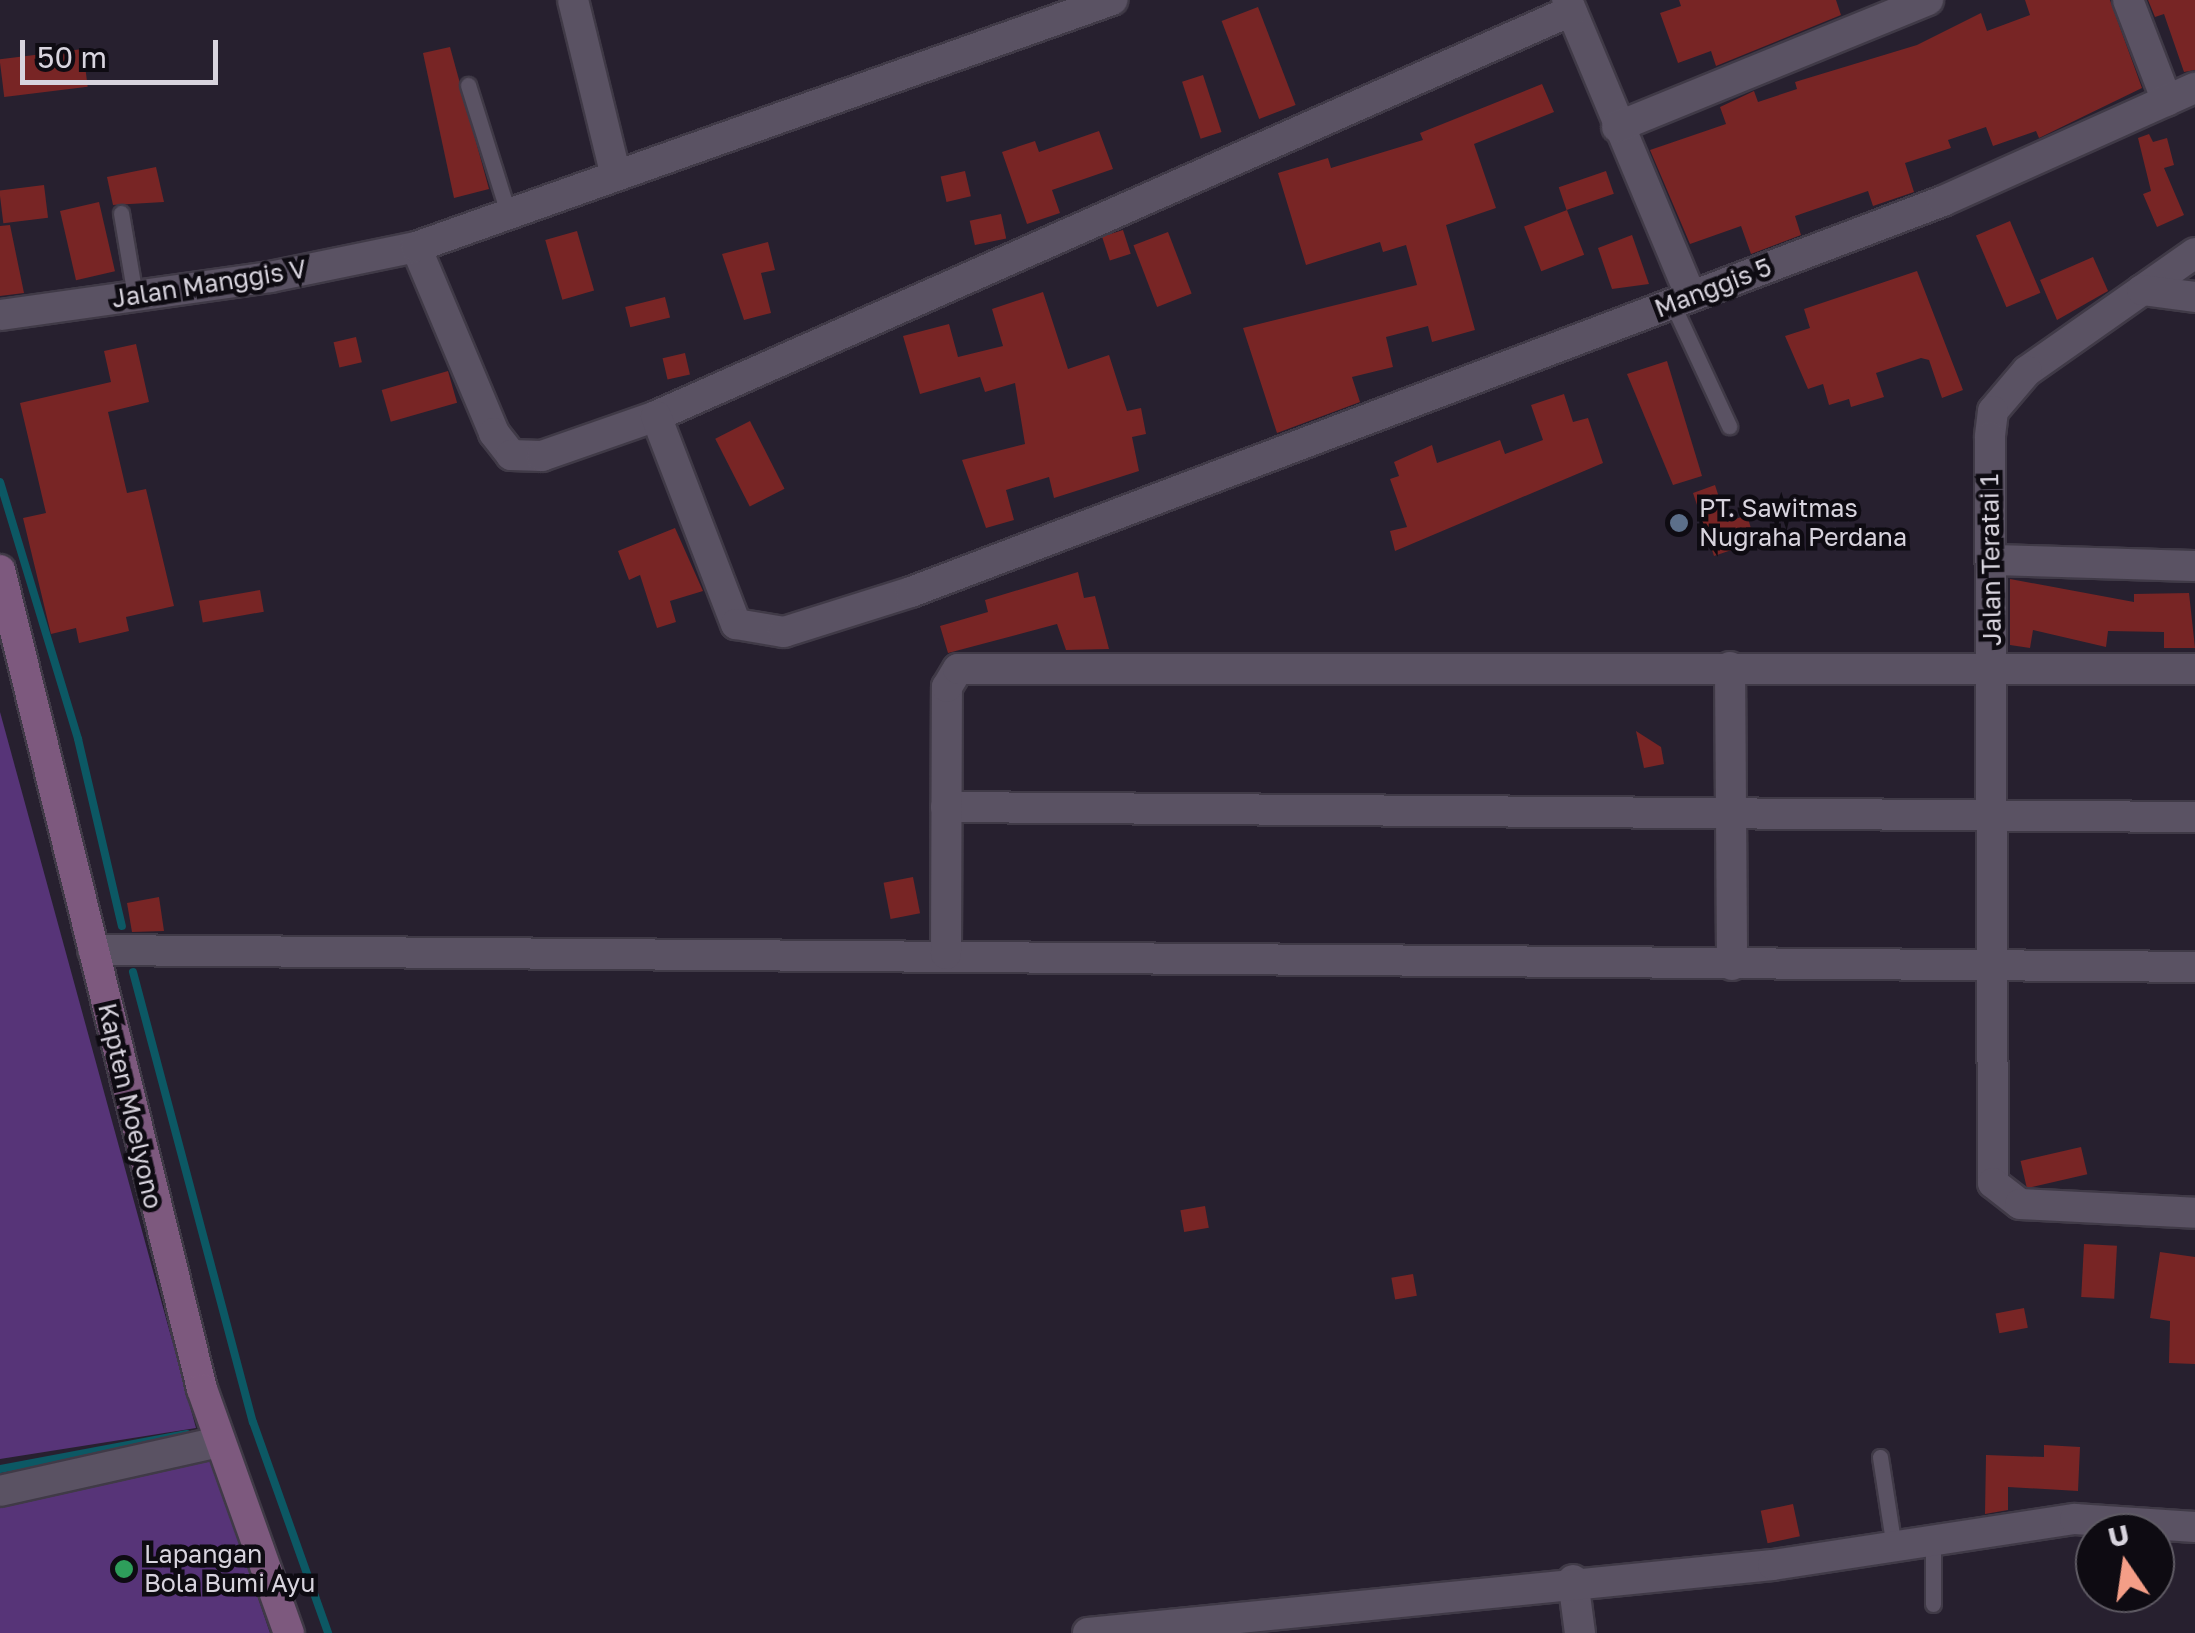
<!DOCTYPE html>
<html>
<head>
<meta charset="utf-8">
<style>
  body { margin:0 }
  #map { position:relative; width:2195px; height:1633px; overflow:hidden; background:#27202f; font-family:"Golos Text",sans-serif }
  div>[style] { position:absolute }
  .green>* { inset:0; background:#573478 }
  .stream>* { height:8px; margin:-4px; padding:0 4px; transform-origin:4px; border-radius:4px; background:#0c5864 }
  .building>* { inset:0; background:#782525; transform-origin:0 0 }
  .roads { filter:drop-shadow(2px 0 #403a47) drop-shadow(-2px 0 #403a47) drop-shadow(0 2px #403a47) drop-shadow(0 -2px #403a47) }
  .lane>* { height:15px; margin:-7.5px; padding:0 7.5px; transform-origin:7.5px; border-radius:7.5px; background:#5a5263 }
  .street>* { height:30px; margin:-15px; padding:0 15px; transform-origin:15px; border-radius:15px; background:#5a5263 }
  .secondary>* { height:30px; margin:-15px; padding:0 15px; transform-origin:15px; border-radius:15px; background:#7d597e }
  .dots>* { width:28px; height:28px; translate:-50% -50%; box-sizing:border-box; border:5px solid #0e0b12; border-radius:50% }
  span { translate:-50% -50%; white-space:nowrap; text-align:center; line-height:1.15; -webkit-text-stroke:9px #0e0b12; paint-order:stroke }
  .street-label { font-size:25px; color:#d8d4de }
  .poi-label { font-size:25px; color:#d8d4de }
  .left { translate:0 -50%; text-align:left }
  .north { position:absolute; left:2075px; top:1513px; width:100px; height:100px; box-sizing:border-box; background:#0e0b12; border:2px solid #5f5b64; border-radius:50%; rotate:347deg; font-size:28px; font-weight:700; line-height:40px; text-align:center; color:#d8d4de }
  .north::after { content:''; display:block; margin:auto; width:35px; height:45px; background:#f49e87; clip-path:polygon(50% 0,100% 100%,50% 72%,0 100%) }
  .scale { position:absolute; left:20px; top:40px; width:198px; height:45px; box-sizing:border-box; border:5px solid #d8d4de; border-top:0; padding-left:12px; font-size:30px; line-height:35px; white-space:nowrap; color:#d8d4de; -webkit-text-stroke:8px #0e0b12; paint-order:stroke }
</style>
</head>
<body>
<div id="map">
  <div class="green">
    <i style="clip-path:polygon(0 712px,196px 1428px,0 1459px)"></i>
    <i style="clip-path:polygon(210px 1456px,270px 1633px,0 1633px,0 1505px)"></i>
  </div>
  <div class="stream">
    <i style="left:0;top:482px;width:269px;rotate:73.1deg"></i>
    <i style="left:78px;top:739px;width:192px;rotate:76.8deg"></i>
    <i style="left:133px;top:972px;width:466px;rotate:75.1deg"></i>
    <i style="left:253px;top:1422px;width:224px;rotate:70.4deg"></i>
    <i style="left:0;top:1469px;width:190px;rotate:-10.6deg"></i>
  </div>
  <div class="building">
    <i style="clip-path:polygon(1679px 0,1836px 0,1841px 15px,1716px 66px,1711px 51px,1678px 63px,1660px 13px,1681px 6px)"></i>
    <i style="clip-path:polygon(2025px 0,2110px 0,2142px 88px,2039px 138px,2036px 131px,1993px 146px,1986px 127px,1948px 140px,1951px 148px,1905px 163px,1914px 192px,1873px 206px,1868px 191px,1795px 216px,1801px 235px,1751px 254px,1741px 226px,1690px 244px,1650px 150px,1726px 124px,1720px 107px,1754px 91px,1758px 102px,1797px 89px,1795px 82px,1917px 45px,1981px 13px,1987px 31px,2030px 15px)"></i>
    <i style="clip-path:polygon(2148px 0,2195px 0,2195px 70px,2184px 72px,2164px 14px,2155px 17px)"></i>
    <i style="left:1258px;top:7px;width:105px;height:39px;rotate:69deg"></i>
    <i style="clip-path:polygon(450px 47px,489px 189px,454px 198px,423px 53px)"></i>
    <i style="left:83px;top:49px;width:38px;height:84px;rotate:83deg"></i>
    <i style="left:1203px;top:75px;width:60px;height:22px;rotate:72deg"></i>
    <i style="clip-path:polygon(1542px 84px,1554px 112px,1474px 144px,1496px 208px,1446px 225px,1475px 330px,1432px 342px,1428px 326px,1386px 337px,1393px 367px,1352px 377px,1360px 402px,1277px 433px,1243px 328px,1417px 285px,1406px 245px,1383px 252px,1380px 242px,1306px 265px,1278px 173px,1328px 158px,1331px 168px,1423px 140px,1420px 133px)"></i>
    <i style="clip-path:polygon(1099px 131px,1113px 169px,1052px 190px,1060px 213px,1027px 224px,1002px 152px,1035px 141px,1039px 152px)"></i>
    <i style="clip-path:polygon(2149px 134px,2153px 142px,2167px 138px,2174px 165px,2164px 168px,2184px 215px,2157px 227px,2143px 194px,2151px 191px,2138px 138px)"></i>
    <i style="clip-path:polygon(156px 167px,164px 202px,113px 205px,107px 177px)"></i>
    <i style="left:965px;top:171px;width:26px;height:25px;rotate:77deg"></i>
    <i style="left:1606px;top:171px;width:24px;height:50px;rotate:71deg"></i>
    <i style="left:44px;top:185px;width:33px;height:45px;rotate:83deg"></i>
    <i style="left:99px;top:202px;width:71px;height:40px;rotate:77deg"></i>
    <i style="left:1567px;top:210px;width:48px;height:46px;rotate:69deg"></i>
    <i style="left:1001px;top:214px;width:25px;height:32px;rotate:78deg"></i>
    <i style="left:2010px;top:221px;width:78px;height:37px;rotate:67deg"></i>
    <i style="clip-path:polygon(10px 225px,24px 293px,0 296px,0 226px)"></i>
    <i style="left:1123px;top:230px;width:25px;height:22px;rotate:72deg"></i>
    <i style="left:577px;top:231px;width:62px;height:33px;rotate:74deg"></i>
    <i style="left:1168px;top:232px;width:66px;height:37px;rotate:69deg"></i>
    <i style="clip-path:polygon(1632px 235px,1649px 284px,1612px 289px,1598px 248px)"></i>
    <i style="clip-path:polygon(768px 242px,775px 270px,761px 273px,771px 313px,744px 320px,722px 254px)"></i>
    <i style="clip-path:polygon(2093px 257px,2108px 291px,2057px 320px,2040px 280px)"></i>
    <i style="clip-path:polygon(1917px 271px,1963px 390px,1942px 398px,1929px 360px,1921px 358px,1876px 373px,1884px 397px,1851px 407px,1849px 399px,1829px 405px,1823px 384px,1808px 389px,1785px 336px,1810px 328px,1804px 309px)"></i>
    <i style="clip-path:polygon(1043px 292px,1068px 369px,1109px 355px,1127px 411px,1141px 408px,1146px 434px,1132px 437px,1139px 471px,1054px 498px,1049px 477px,1006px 490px,1014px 520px,986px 528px,962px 460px,1025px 444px,1015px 383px,985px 392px,980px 377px,920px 394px,903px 336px,949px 324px,958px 357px,1003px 346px,992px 309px)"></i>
    <i style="left:665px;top:297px;width:21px;height:41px;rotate:76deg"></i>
    <i style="left:356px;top:337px;width:26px;height:23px;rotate:77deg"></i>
    <i style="clip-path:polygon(136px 344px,149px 402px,108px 412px,127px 493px,146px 489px,174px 606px,126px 617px,129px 631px,79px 643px,76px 628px,51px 634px,23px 518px,46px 513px,20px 403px,111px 382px,104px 351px)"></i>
    <i style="left:685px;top:353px;width:22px;height:23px;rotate:77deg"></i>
    <i style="clip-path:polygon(1667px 361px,1702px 476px,1673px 485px,1627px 374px)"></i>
    <i style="left:448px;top:371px;width:33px;height:69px;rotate:74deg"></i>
    <i style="clip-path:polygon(1564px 394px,1573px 422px,1588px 418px,1603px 463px,1395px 551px,1390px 531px,1407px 527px,1390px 479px,1399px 476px,1394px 462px,1432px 445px,1437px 463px,1500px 440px,1505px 454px,1543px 440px,1531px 405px)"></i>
    <i style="left:750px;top:421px;width:76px;height:39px;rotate:63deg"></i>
    <i style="clip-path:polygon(1715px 485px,1727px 522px,1747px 515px,1755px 542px,1714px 556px,1693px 493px)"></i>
    <i style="clip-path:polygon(675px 528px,703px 591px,670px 601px,676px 622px,657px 628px,640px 575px,629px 580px,618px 551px)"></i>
    <i style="clip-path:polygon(1078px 572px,1084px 598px,1095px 596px,1109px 649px,1066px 650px,1057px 624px,948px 653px,940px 626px,988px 612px,985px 600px)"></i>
    <i style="clip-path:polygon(2010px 579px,2134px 602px,2134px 594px,2189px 593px,2195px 648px,2164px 648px,2164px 632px,2108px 631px,2106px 647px,2033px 630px,2030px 648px,2010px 645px)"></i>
    <i style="left:260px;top:590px;width:22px;height:62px;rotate:80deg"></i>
    <i style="clip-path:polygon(1636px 731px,1661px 747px,1664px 764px,1644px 768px)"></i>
    <i style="left:913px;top:877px;width:37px;height:30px;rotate:79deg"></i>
    <i style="clip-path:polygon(159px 897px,164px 931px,132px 932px,127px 903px)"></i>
    <i style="left:2081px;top:1147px;width:28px;height:62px;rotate:77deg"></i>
    <i style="left:1205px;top:1206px;width:22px;height:25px;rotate:80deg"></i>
    <i style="left:2084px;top:1244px;width:33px;height:53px;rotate:3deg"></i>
    <i style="clip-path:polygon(2160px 1252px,2195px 1257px,2195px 1364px,2169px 1363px,2170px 1321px,2150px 1318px)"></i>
    <i style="left:1413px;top:1274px;width:22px;height:22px;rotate:80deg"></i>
    <i style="left:2024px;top:1308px;width:20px;height:29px;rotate:79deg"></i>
    <i style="clip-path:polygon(2044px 1445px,2080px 1447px,2078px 1491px,2008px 1487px,2008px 1510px,1985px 1514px,1986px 1455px,2044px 1457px)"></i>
    <i style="left:1793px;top:1504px;width:33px;height:33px;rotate:78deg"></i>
  </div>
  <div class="roads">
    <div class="lane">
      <i style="left:468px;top:85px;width:134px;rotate:72.6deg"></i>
      <i style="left:121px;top:213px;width:84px;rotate:80.4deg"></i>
      <i style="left:1672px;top:303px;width:136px;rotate:65.1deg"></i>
      <i style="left:1880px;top:1457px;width:91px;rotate:81.2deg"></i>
      <i style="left:1933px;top:1604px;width:63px;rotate:-90deg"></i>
    </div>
    <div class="street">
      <i style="left:573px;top:0;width:177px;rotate:76.3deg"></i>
      <i style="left:1567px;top:0;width:321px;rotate:67.3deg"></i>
      <i style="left:2128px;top:0;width:108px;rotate:68.9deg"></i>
      <i style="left:1617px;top:127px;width:336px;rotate:-22.2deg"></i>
      <i style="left:416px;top:247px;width:202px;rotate:67.2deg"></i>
      <i style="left:494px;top:433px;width:28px;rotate:52deg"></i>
      <i style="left:511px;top:455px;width:31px;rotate:2deg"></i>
      <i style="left:542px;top:456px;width:121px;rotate:-19.3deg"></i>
      <i style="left:656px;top:416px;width:1001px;rotate:-23.88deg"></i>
      <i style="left:2195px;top:253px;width:205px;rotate:144.9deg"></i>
      <i style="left:2027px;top:371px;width:52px;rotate:130.4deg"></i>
      <i style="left:1993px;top:411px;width:26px;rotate:97deg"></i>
      <i style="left:1990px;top:437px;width:746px;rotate:89.77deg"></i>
      <i style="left:1993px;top:1183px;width:34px;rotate:38deg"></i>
      <i style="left:2020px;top:1204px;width:175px;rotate:2.9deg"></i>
      <i style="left:2142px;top:290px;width:53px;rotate:7.5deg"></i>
      <i style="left:0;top:315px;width:273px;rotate:-8deg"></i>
      <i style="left:270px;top:277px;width:149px;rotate:-11.6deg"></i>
      <i style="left:416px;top:247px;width:739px;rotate:-19.54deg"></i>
      <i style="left:656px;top:416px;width:223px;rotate:69deg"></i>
      <i style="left:736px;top:624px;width:49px;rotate:9.5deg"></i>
      <i style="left:784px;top:632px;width:133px;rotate:-17.5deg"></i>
      <i style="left:911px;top:592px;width:1104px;rotate:-20.75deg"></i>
      <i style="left:1943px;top:201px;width:276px;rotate:-24.2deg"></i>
      <i style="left:1994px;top:560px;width:201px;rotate:1.7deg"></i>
      <i style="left:1730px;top:667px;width:298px;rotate:89.6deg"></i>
      <i style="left:946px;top:807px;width:1249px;rotate:0.46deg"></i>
      <i style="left:93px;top:950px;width:2102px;rotate:0.46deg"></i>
      <i style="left:946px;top:954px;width:267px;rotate:-89.8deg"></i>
      <i style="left:947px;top:687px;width:21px;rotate:-59deg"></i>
      <i style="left:958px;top:669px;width:1237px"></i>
      <i style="left:0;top:1491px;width:225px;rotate:-12.6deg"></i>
      <i style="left:1573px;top:1580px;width:53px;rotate:82.5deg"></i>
      <i style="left:1088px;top:1633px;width:688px;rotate:-5.67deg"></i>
      <i style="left:1773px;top:1565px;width:305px;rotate:-8.7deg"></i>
      <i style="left:2075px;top:1519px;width:120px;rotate:3.8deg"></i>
    </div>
    <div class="secondary">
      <i style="left:0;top:570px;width:844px;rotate:76.14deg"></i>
      <i style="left:202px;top:1389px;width:259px;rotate:70.4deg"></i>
    </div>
  </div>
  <div class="dots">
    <i style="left:1679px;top:523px;background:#5c6f8a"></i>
    <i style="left:124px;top:1569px;background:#2e9e5b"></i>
  </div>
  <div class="street-label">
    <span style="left:209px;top:284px;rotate:-9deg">Jalan Manggis V</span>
    <span style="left:1713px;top:288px;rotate:-21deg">Manggis 5</span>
    <span style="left:1991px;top:560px;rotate:-91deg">Jalan Teratai 1</span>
    <span style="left:130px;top:1106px;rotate:77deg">Kapten Moelyono</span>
  </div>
  <div class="poi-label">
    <span class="left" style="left:1699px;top:523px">PT. Sawitmas<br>Nugraha Perdana</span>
    <span class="left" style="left:144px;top:1569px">Lapangan<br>Bola Bumi Ayu</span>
  </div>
  <div class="north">U</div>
  <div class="scale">50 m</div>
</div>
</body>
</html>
